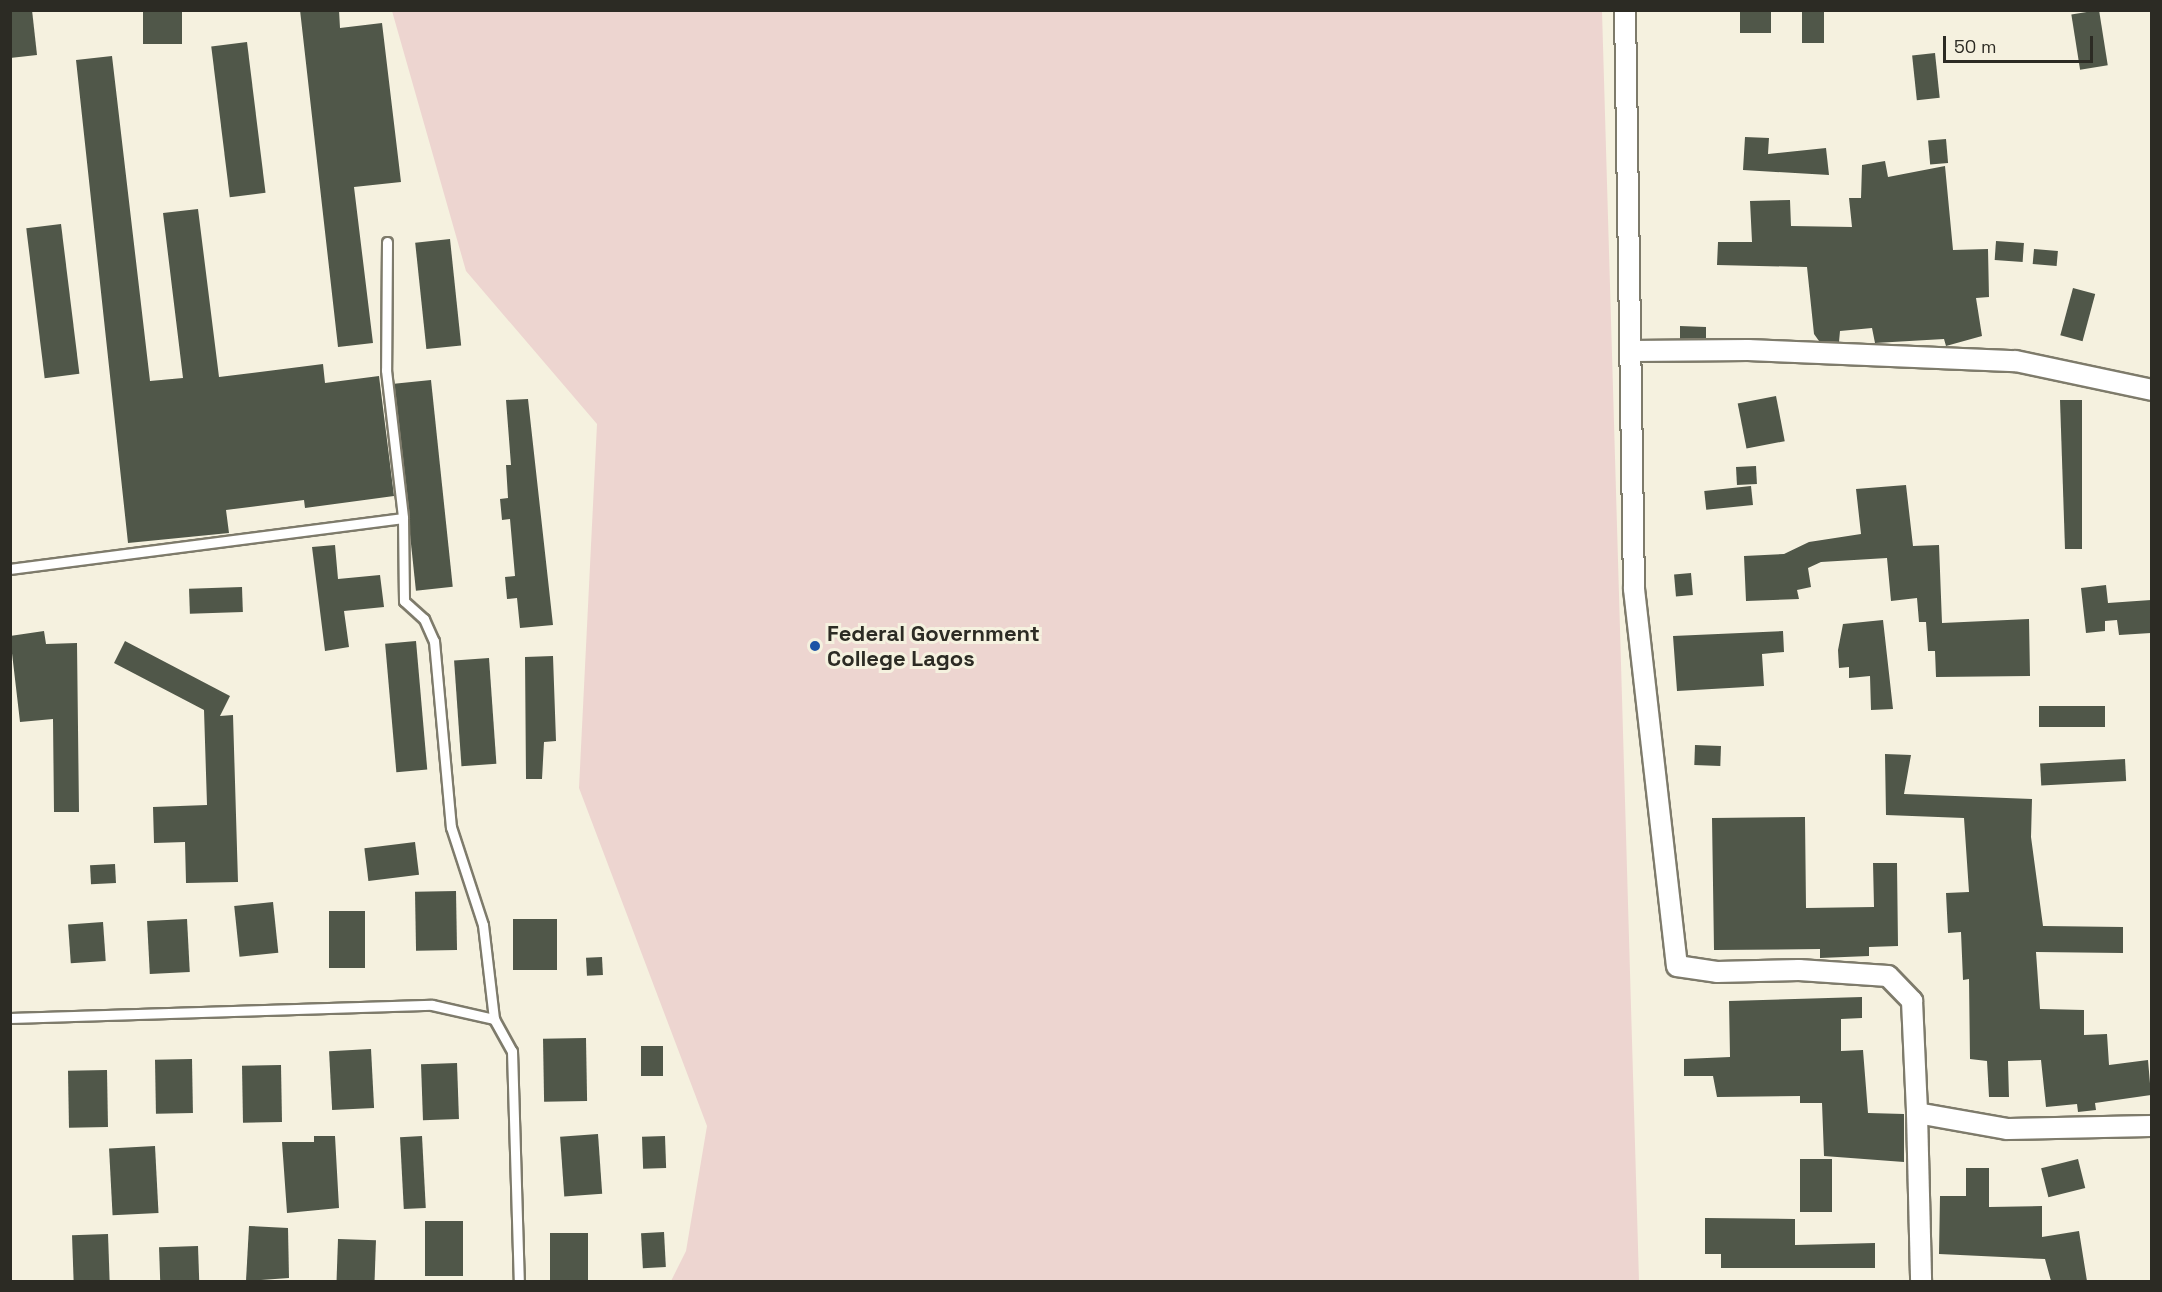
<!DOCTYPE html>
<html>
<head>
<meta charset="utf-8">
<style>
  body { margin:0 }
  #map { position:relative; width:2162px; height:1292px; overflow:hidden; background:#f5f1df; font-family:"Space Grotesk",sans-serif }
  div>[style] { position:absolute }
  .green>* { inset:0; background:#edd5d0 }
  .building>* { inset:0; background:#505749; transform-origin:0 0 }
  .roads { filter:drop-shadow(2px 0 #7e7b6b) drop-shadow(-2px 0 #7e7b6b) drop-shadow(0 2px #7e7b6b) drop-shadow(0 -2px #7e7b6b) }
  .service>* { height:9px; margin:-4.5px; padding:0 4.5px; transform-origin:4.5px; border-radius:4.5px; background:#fff }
  .minor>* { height:20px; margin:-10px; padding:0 10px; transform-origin:10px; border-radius:10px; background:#fff }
  .dots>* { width:16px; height:16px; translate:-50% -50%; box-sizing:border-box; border:3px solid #f5f1df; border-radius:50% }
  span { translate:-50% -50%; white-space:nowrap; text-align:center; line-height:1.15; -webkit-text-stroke:6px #f5f1df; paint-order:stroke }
  .poi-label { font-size:22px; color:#2c2b24; font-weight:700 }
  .left { translate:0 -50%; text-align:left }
  .frame { position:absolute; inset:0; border:12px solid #2c2b24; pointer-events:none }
  .scale { position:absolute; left:1943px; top:36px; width:150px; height:27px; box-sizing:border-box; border:3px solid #2c2b24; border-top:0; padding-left:8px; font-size:18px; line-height:21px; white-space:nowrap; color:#2c2b24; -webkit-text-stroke:4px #f5f1df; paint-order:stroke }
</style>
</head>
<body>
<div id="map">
  <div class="green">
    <i style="clip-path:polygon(392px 11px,1602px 11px,1639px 1281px,671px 1281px,686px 1251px,707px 1126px,579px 788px,597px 424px,466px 271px)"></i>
  </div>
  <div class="building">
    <i style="clip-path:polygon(10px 10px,32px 10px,37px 55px,10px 58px)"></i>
    <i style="left:143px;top:10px;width:39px;height:34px"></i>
    <i style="clip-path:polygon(300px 10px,339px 10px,340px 28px,382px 23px,401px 182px,354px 187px,373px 343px,338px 347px)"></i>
    <i style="left:1740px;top:10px;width:31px;height:23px"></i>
    <i style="left:1802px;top:10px;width:22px;height:33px"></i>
    <i style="left:2099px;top:10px;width:56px;height:28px;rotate:81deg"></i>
    <i style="left:247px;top:42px;width:152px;height:36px;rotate:83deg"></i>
    <i style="left:1935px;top:53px;width:45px;height:23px;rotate:84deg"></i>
    <i style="clip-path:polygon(112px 56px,150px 381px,183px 378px,163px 213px,198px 209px,219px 377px,323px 364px,325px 383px,379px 376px,394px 496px,305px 508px,304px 500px,226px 510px,229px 533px,128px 543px,76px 60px)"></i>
    <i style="clip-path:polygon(1745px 137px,1769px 138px,1768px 154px,1826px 148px,1829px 175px,1743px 170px)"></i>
    <i style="left:1946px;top:139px;width:24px;height:18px;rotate:85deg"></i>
    <i style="clip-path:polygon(1885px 161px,1888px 177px,1945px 166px,1953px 250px,1988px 249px,1989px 297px,1976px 298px,1982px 336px,1946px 346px,1944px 339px,1875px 343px,1872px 328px,1840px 331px,1839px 342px,1819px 341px,1814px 334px,1807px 267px,1717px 265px,1718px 242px,1752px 242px,1750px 201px,1790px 200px,1791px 226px,1852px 227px,1849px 198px,1861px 198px,1862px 165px)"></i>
    <i style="left:61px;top:224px;width:151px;height:35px;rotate:83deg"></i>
    <i style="left:450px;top:239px;width:107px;height:35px;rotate:84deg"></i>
    <i style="left:1996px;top:241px;width:28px;height:19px;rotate:4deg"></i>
    <i style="left:2034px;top:249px;width:24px;height:15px;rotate:5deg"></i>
    <i style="left:2073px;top:288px;width:23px;height:49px;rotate:15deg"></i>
    <i style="clip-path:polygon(1680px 326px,1706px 327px,1706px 338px,1680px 339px)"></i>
    <i style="left:431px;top:380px;width:208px;height:37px;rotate:84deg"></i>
    <i style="left:1776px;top:396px;width:46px;height:39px;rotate:79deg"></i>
    <i style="clip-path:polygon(528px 399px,553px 625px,520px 628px,517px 598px,507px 599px,505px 577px,515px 576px,510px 519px,502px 520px,500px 499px,508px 498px,506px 465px,511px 465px,506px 400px)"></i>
    <i style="clip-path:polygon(2060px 400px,2082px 400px,2082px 549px,2065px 549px)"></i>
    <i style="left:1756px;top:466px;width:18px;height:20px;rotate:87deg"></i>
    <i style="clip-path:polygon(1906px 485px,1913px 546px,1939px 545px,1942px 623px,2029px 619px,2030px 676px,1936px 677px,1935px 651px,1928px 651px,1926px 622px,1919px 622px,1917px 598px,1891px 601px,1887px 558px,1821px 562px,1808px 568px,1811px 587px,1797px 590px,1799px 599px,1746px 601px,1744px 556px,1784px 554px,1809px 542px,1861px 534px,1856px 489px)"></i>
    <i style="left:1751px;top:486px;width:19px;height:47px;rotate:84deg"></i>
    <i style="clip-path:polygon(335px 545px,338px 579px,380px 575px,384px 607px,344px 611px,349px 647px,325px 651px,312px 547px)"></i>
    <i style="left:1691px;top:573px;width:22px;height:17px;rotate:85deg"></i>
    <i style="clip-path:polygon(2106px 585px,2108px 603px,2151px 600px,2151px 633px,2119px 635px,2117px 620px,2105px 621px,2105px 631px,2086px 633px,2081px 588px)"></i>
    <i style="left:242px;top:587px;width:25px;height:53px;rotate:88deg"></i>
    <i style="clip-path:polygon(1883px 620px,1893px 709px,1871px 710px,1870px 676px,1849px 678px,1849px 667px,1839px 668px,1838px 650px,1843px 624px)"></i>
    <i style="clip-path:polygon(44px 631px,46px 644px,77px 643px,79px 812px,54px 812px,53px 719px,20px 722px,10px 636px)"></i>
    <i style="clip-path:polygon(1783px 631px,1784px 652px,1762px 654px,1764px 686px,1677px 691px,1673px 636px)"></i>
    <i style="clip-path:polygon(125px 641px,230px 696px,220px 716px,233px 715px,238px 882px,186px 883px,185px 842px,154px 843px,153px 807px,207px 805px,204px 710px,114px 663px)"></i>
    <i style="left:416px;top:641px;width:129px;height:31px;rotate:85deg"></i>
    <i style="clip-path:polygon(553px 656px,556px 741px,544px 742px,542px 779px,526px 779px,525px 657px)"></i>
    <i style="left:489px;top:658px;width:106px;height:35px;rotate:86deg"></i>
    <i style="left:2039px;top:706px;width:66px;height:21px"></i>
    <i style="left:1695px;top:745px;width:26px;height:20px;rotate:2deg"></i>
    <i style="clip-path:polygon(1885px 754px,1911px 755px,1904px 794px,2032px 799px,2031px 837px,2043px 926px,2123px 927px,2123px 953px,2036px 952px,2040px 1009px,2084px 1010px,2084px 1035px,2107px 1034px,2109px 1065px,2148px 1060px,2151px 1095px,2095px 1103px,2096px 1110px,2078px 1112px,2077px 1104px,2046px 1107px,2041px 1060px,2008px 1061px,2009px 1097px,1989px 1097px,1987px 1061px,1970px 1059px,1969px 979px,1963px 980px,1961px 932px,1948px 933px,1946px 893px,1969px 892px,1964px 818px,1886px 815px)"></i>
    <i style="left:2125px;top:759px;width:22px;height:85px;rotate:87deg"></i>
    <i style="clip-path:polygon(1805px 817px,1806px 908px,1874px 907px,1873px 863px,1897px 863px,1898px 946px,1869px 947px,1869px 956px,1820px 958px,1820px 949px,1714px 950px,1712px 818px)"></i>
    <i style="left:415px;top:842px;width:33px;height:51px;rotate:83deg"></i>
    <i style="left:115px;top:864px;width:19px;height:25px;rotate:87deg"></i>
    <i style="left:456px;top:891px;width:59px;height:41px;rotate:89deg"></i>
    <i style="left:273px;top:902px;width:51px;height:39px;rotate:84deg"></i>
    <i style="left:329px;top:911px;width:36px;height:57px"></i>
    <i style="left:187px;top:919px;width:53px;height:40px;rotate:87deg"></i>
    <i style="left:513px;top:919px;width:44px;height:51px"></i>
    <i style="left:103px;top:922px;width:39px;height:35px;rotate:86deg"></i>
    <i style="left:602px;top:957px;width:18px;height:16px;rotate:87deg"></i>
    <i style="clip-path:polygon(1862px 997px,1862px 1018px,1841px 1019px,1841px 1051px,1863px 1050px,1868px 1113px,1904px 1114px,1904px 1162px,1824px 1156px,1822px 1103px,1800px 1103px,1800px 1096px,1717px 1097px,1713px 1076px,1684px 1076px,1684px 1059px,1730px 1057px,1729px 1001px)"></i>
    <i style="left:586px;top:1038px;width:63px;height:43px;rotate:89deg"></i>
    <i style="left:641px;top:1046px;width:22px;height:30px"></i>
    <i style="left:371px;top:1049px;width:59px;height:42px;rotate:87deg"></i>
    <i style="left:192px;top:1059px;width:54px;height:37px;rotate:89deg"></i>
    <i style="left:457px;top:1063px;width:56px;height:36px;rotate:88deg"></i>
    <i style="left:281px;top:1065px;width:57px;height:39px;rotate:89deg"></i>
    <i style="left:107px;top:1070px;width:57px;height:39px;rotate:89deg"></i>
    <i style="left:598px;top:1134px;width:60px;height:38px;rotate:86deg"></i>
    <i style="clip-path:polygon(314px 1136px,335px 1136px,339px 1208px,287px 1213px,282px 1142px,314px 1142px)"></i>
    <i style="left:422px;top:1136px;width:72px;height:22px;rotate:87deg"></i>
    <i style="left:665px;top:1136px;width:32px;height:23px;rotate:88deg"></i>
    <i style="left:155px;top:1146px;width:67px;height:46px;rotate:87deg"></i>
    <i style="left:1800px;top:1159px;width:32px;height:53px"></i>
    <i style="left:2078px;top:1159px;width:30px;height:38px;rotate:76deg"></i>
    <i style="clip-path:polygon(1966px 1168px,1989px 1168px,1989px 1207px,2042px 1206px,2042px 1237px,2079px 1231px,2087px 1281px,2051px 1281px,2045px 1259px,1939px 1254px,1940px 1196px,1966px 1196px)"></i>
    <i style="clip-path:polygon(1705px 1218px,1795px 1219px,1795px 1245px,1875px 1243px,1875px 1268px,1721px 1268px,1721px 1254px,1705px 1254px)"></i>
    <i style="left:425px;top:1221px;width:38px;height:55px"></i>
    <i style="clip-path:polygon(249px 1226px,288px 1228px,289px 1278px,246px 1281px)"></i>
    <i style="left:664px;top:1232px;width:35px;height:23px;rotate:87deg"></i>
    <i style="left:550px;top:1233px;width:38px;height:48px"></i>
    <i style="left:108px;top:1234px;width:47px;height:36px;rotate:88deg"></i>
    <i style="left:338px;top:1239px;width:38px;height:42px;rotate:2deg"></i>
    <i style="left:198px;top:1246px;width:35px;height:39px;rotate:88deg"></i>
  </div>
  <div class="roads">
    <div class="service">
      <i style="left:387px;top:242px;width:128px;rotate:90.4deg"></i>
      <i style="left:386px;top:370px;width:149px;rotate:83.4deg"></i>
      <i style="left:403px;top:518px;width:83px;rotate:89.3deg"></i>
      <i style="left:404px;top:601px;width:27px;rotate:42deg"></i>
      <i style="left:424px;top:619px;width:24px;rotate:66deg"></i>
      <i style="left:434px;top:641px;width:187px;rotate:84.8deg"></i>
      <i style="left:451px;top:827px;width:103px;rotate:71.9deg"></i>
      <i style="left:483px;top:925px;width:95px;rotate:83.3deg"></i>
      <i style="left:10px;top:569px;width:396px;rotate:-7.4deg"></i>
      <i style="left:10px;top:1018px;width:422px;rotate:-1.8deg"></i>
      <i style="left:432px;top:1005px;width:64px;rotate:12.7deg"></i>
      <i style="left:494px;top:1019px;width:37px;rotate:61deg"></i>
      <i style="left:512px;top:1051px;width:231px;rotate:88.3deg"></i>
    </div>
    <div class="minor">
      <i style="left:1625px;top:10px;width:579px;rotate:89.11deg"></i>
      <i style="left:1634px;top:589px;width:379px;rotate:83.5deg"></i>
      <i style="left:1677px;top:966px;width:40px;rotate:8.5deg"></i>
      <i style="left:1717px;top:972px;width:82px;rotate:-1.4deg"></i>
      <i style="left:1799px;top:970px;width:89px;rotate:3.9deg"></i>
      <i style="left:1888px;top:976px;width:35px;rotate:46deg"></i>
      <i style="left:1912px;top:1001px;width:112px;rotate:87.4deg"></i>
      <i style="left:1917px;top:1113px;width:91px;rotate:10.1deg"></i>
      <i style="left:2007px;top:1129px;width:145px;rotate:-1.2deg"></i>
      <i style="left:1632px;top:351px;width:116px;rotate:-0.5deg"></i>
      <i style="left:1748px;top:350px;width:268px;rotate:2.4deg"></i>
      <i style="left:2016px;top:361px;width:139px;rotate:12deg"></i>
      <i style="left:1917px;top:1113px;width:169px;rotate:88.6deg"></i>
    </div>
  </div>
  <div class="dots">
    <i style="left:815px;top:646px;background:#1d53a5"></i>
  </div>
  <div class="poi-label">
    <span class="left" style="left:827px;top:646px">Federal Government<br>College Lagos</span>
  </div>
  <div class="frame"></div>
  <div class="scale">50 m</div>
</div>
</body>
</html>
